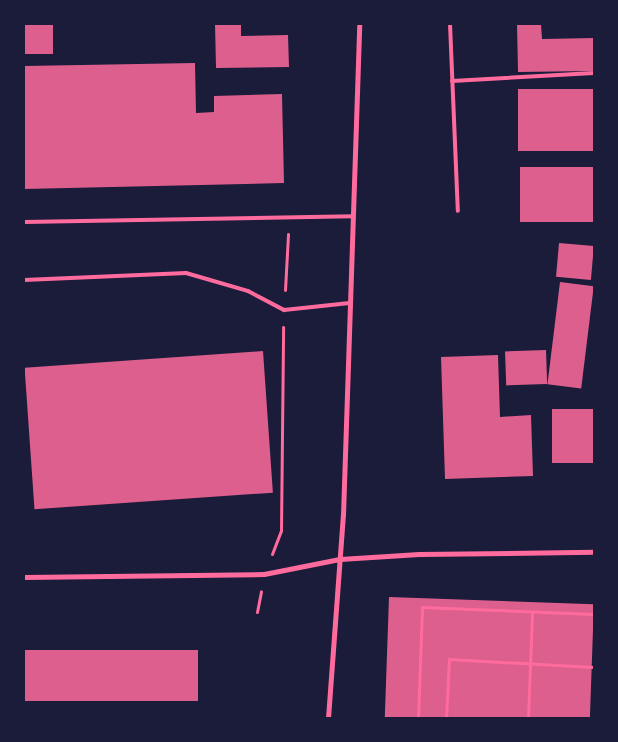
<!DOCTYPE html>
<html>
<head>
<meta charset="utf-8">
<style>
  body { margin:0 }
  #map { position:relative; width:618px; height:742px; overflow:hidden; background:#1b1b3a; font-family:"Sofia Sans Condensed",sans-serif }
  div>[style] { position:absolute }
  .building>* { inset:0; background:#dd5f8e; transform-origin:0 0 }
  .path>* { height:3px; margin:-1.5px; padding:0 1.5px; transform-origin:1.5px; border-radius:1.5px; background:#ff6b9d }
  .service>* { height:4px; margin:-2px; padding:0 2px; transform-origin:2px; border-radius:2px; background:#ff6b9d }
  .minor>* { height:5px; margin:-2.5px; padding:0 2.5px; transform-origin:2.5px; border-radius:2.5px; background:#ff6b9d }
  span { translate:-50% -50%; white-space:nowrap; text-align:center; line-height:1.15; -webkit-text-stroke:4px #1b1b3a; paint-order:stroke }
  .frame { position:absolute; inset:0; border:25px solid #1b1b3a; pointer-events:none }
</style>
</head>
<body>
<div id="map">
  <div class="building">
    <i style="left:24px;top:24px;width:29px;height:30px"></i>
    <i style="clip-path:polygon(215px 24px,241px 24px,241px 36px,288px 35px,289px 67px,216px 68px)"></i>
    <i style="clip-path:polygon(517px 24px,541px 24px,542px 39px,594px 38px,594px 71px,518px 72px)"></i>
    <i style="clip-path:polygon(195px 63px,196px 113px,214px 112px,214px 96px,282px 94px,284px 183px,24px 189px,24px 66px)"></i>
    <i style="left:594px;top:89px;width:62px;height:76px;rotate:90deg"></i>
    <i style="left:594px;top:167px;width:55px;height:74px;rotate:90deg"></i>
    <i style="left:559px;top:243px;width:35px;height:34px;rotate:5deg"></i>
    <i style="left:560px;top:282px;width:34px;height:103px;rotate:7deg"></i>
    <i style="left:546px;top:350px;width:34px;height:41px;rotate:88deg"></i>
    <i style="left:263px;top:351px;width:142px;height:239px;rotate:86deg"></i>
    <i style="clip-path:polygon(498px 355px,500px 417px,531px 415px,533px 476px,445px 479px,441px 357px)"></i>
    <i style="left:552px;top:409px;width:42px;height:54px"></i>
    <i style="left:389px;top:597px;width:205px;height:121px;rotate:2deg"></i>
    <i style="left:198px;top:650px;width:51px;height:174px;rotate:90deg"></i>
  </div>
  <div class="path">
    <i style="left:285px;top:290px;width:56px;rotate:-86.9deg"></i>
    <i style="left:272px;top:554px;width:25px;rotate:-69deg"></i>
    <i style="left:281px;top:531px;width:204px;rotate:-89.4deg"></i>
    <i style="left:257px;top:612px;width:21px;rotate:-79deg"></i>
    <i style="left:418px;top:718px;width:111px;rotate:-87.9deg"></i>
    <i style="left:422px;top:607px;width:172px;rotate:2.3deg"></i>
    <i style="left:446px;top:718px;width:59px;rotate:-87.1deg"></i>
    <i style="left:449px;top:659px;width:145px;rotate:3.2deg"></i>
    <i style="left:528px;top:718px;width:106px;rotate:-87.8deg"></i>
  </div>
  <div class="service">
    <i style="left:450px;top:24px;width:187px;rotate:87.6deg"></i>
    <i style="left:452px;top:81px;width:142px;rotate:-3.2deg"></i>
    <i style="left:24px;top:222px;width:329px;rotate:-1deg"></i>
    <i style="left:24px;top:280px;width:162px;rotate:-2.5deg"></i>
    <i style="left:186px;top:273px;width:65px;rotate:16.2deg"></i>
    <i style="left:248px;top:291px;width:41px;rotate:27.8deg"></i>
    <i style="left:284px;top:310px;width:66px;rotate:-6.1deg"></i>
  </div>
  <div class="minor">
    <i style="left:24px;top:577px;width:240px;rotate:-0.7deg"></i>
    <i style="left:264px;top:574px;width:77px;rotate:-11.2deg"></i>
    <i style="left:340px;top:559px;width:79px;rotate:-3.6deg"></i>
    <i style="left:419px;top:554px;width:175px;rotate:-0.7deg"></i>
    <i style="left:328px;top:718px;width:204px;rotate:-85.8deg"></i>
    <i style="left:343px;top:515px;width:491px;rotate:-88.1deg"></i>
  </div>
  <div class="frame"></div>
</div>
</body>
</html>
